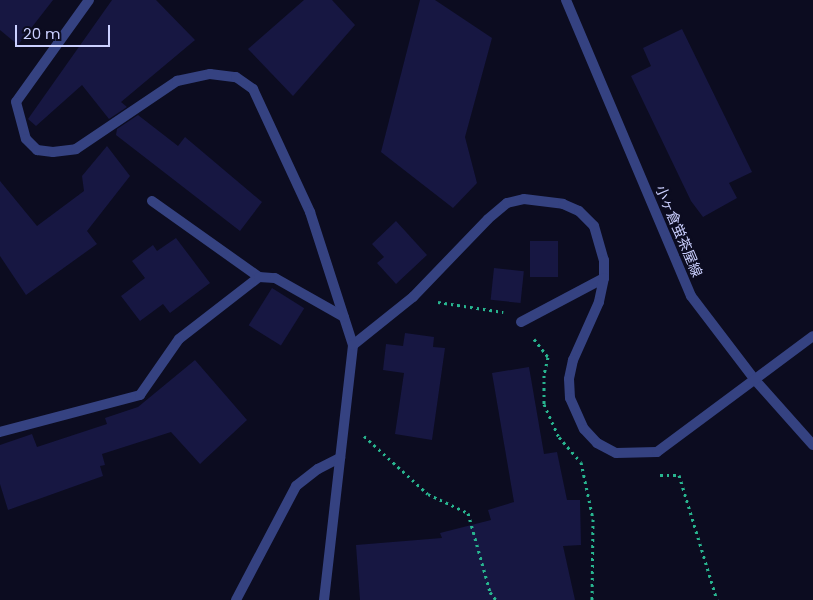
<!DOCTYPE html>
<html>
<head>
<meta charset="utf-8">
<style>
  body { margin:0 }
  #map { position:relative; width:813px; height:600px; overflow:hidden; background:#0c0c20; font-family:Poppins,"Noto Sans JP",sans-serif }
  div>[style] { position:absolute }
  .building>* { inset:0; background:#171742; transform-origin:0 0 }
  .path>* { height:3px; margin-top:-1.5px; transform-origin:0; background:repeating-linear-gradient(90deg,#28b58f 0 2.5px,transparent 0 6.5px) }
  .service>* { height:10px; margin:-5px; padding:0 5px; transform-origin:5px; border-radius:5px; background:#354281 }
  .minor>* { height:10px; margin:-5px; padding:0 5px; transform-origin:5px; border-radius:5px; background:#354281 }
  .tertiary>* { height:10px; margin:-5px; padding:0 5px; transform-origin:5px; border-radius:5px; background:#354281 }
  span { translate:-50% -50%; white-space:nowrap; text-align:center; line-height:1.15; -webkit-text-stroke:4.5px #0c0c20; paint-order:stroke }
  .street-label { font-size:14px; color:#cbd0ff }
  .scale { position:absolute; left:15px; top:25px; width:95px; height:22px; box-sizing:border-box; border:2px solid #cbd0ff; border-top:0; padding-left:6px; font-size:15px; line-height:18px; white-space:nowrap; color:#cbd0ff; -webkit-text-stroke:4px #0c0c20; paint-order:stroke }
</style>
</head>
<body>
<div id="map">
  <div class="building">
    <i style="clip-path:polygon(0 0,53px 0,18px 45px,0 30px)"></i>
    <i style="clip-path:polygon(112px 0,156px 0,195px 40px,121px 102px,127px 107px,109px 119px,82px 85px,36px 126px,28px 119px)"></i>
    <i style="clip-path:polygon(304px 0,332px 0,355px 25px,293px 96px,248px 49px)"></i>
    <i style="clip-path:polygon(420px 0,435px 0,492px 38px,465px 137px,477px 183px,453px 208px,381px 152px)"></i>
    <i style="clip-path:polygon(682px 29px,752px 172px,729px 183px,737px 198px,703px 217px,691px 201px,631px 76px,651px 66px,643px 48px)"></i>
    <i style="clip-path:polygon(138px 115px,178px 146px,185px 137px,262px 202px,240px 231px,116px 135px,117px 129px)"></i>
    <i style="clip-path:polygon(107px 146px,130px 176px,87px 231px,97px 244px,26px 295px,0 256px,0 181px,37px 226px,84px 191px,82px 176px)"></i>
    <i style="clip-path:polygon(396px 221px,427px 255px,396px 284px,377px 263px,384px 257px,372px 244px)"></i>
    <i style="clip-path:polygon(176px 238px,210px 283px,170px 313px,163px 304px,140px 321px,121px 296px,145px 278px,132px 261px,153px 245px,157px 251px)"></i>
    <i style="left:530px;top:241px;width:28px;height:36px"></i>
    <i style="left:494px;top:268px;width:30px;height:32px;rotate:6deg"></i>
    <i style="left:272px;top:288px;width:38px;height:44px;rotate:32deg"></i>
    <i style="clip-path:polygon(405px 333px,434px 337px,433px 347px,445px 348px,432px 440px,395px 434px,404px 373px,383px 370px,386px 344px,403px 346px)"></i>
    <i style="clip-path:polygon(195px 360px,247px 420px,200px 464px,171px 432px,102px 454px,105px 465px,100px 466px,103px 476px,8px 510px,0 484px,0 445px,32px 434px,37px 447px,107px 424px,105px 418px,138px 407px)"></i>
    <i style="clip-path:polygon(529px 367px,544px 454px,557px 452px,567px 500px,580px 500px,581px 545px,563px 546px,575px 600px,360px 600px,356px 545px,442px 538px,440px 533px,491px 520px,488px 510px,514px 502px,492px 373px)"></i>
  </div>
  <div class="path">
    <i style="left:438px;top:302px;width:66px;rotate:8.7deg"></i>
    <i style="left:534px;top:339px;width:23px;rotate:52deg"></i>
    <i style="left:548px;top:357px;width:18px;rotate:103deg"></i>
    <i style="left:544px;top:375px;width:29px;rotate:90deg"></i>
    <i style="left:544px;top:404px;width:36px;rotate:66deg"></i>
    <i style="left:559px;top:437px;width:33px;rotate:49deg"></i>
    <i style="left:581px;top:462px;width:58px;rotate:78.1deg"></i>
    <i style="left:593px;top:519px;width:81px;rotate:90.7deg"></i>
    <i style="left:364px;top:436px;width:86px;rotate:42.2deg"></i>
    <i style="left:428px;top:494px;width:44px;rotate:25.4deg"></i>
    <i style="left:468px;top:513px;width:82px;rotate:74.4deg"></i>
    <i style="left:490px;top:592px;width:10px;rotate:53deg"></i>
    <i style="left:660px;top:475px;width:19px"></i>
    <i style="left:679px;top:475px;width:131px;rotate:73.1deg"></i>
  </div>
  <div class="service">
    <i style="left:236px;top:600px;width:129px;rotate:-62.2deg"></i>
    <i style="left:296px;top:486px;width:28px;rotate:-38deg"></i>
    <i style="left:318px;top:469px;width:25px;rotate:-27deg"></i>
  </div>
  <div class="minor">
    <i style="left:89px;top:0;width:125px;rotate:125.6deg"></i>
    <i style="left:16px;top:102px;width:38px;rotate:75deg"></i>
    <i style="left:26px;top:139px;width:16px;rotate:45deg"></i>
    <i style="left:37px;top:150px;width:16px;rotate:7deg"></i>
    <i style="left:53px;top:152px;width:23px;rotate:-7deg"></i>
    <i style="left:76px;top:149px;width:122px;rotate:-34deg"></i>
    <i style="left:177px;top:81px;width:34px;rotate:-12deg"></i>
    <i style="left:210px;top:74px;width:26px;rotate:7deg"></i>
    <i style="left:236px;top:77px;width:21px;rotate:35deg"></i>
    <i style="left:253px;top:89px;width:136px;rotate:65.1deg"></i>
    <i style="left:310px;top:212px;width:140px;rotate:72.1deg"></i>
    <i style="left:152px;top:201px;width:131px;rotate:35.4deg"></i>
    <i style="left:521px;top:322px;width:94px;rotate:-27.9deg"></i>
    <i style="left:0;top:432px;width:145px;rotate:-14.8deg"></i>
    <i style="left:140px;top:395px;width:68px;rotate:-55.1deg"></i>
    <i style="left:179px;top:339px;width:101px;rotate:-37.8deg"></i>
    <i style="left:259px;top:277px;width:16px;rotate:4deg"></i>
    <i style="left:275px;top:278px;width:79px;rotate:29.5deg"></i>
  </div>
  <div class="tertiary">
    <i style="left:566px;top:0;width:321px;rotate:67.1deg"></i>
    <i style="left:691px;top:296px;width:106px;rotate:52.7deg"></i>
    <i style="left:755px;top:380px;width:87px;rotate:48.3deg"></i>
    <i style="left:324px;top:600px;width:257px;rotate:-83.5deg"></i>
    <i style="left:353px;top:345px;width:77px;rotate:-38.7deg"></i>
    <i style="left:413px;top:297px;width:108px;rotate:-46.1deg"></i>
    <i style="left:488px;top:219px;width:25px;rotate:-40deg"></i>
    <i style="left:507px;top:203px;width:17px;rotate:-13deg"></i>
    <i style="left:524px;top:199px;width:39px;rotate:7deg"></i>
    <i style="left:563px;top:204px;width:17px;rotate:24deg"></i>
    <i style="left:579px;top:211px;width:21px;rotate:45deg"></i>
    <i style="left:594px;top:226px;width:35px;rotate:74deg"></i>
    <i style="left:604px;top:260px;width:18px;rotate:90deg"></i>
    <i style="left:604px;top:278px;width:25px;rotate:102deg"></i>
    <i style="left:599px;top:302px;width:64px;rotate:114.1deg"></i>
    <i style="left:573px;top:360px;width:19px;rotate:102deg"></i>
    <i style="left:569px;top:379px;width:19px;rotate:87deg"></i>
    <i style="left:570px;top:398px;width:34px;rotate:66deg"></i>
    <i style="left:584px;top:429px;width:19px;rotate:47deg"></i>
    <i style="left:597px;top:443px;width:21px;rotate:28deg"></i>
    <i style="left:616px;top:453px;width:41px;rotate:-1.4deg"></i>
    <i style="left:657px;top:452px;width:194px;rotate:-36.6deg"></i>
  </div>
  <div class="street-label">
    <span style="left:679px;top:231px;rotate:67deg">小ヶ倉蛍茶屋線</span>
  </div>
  <div class="scale">20 m</div>
</div>
</body>
</html>
